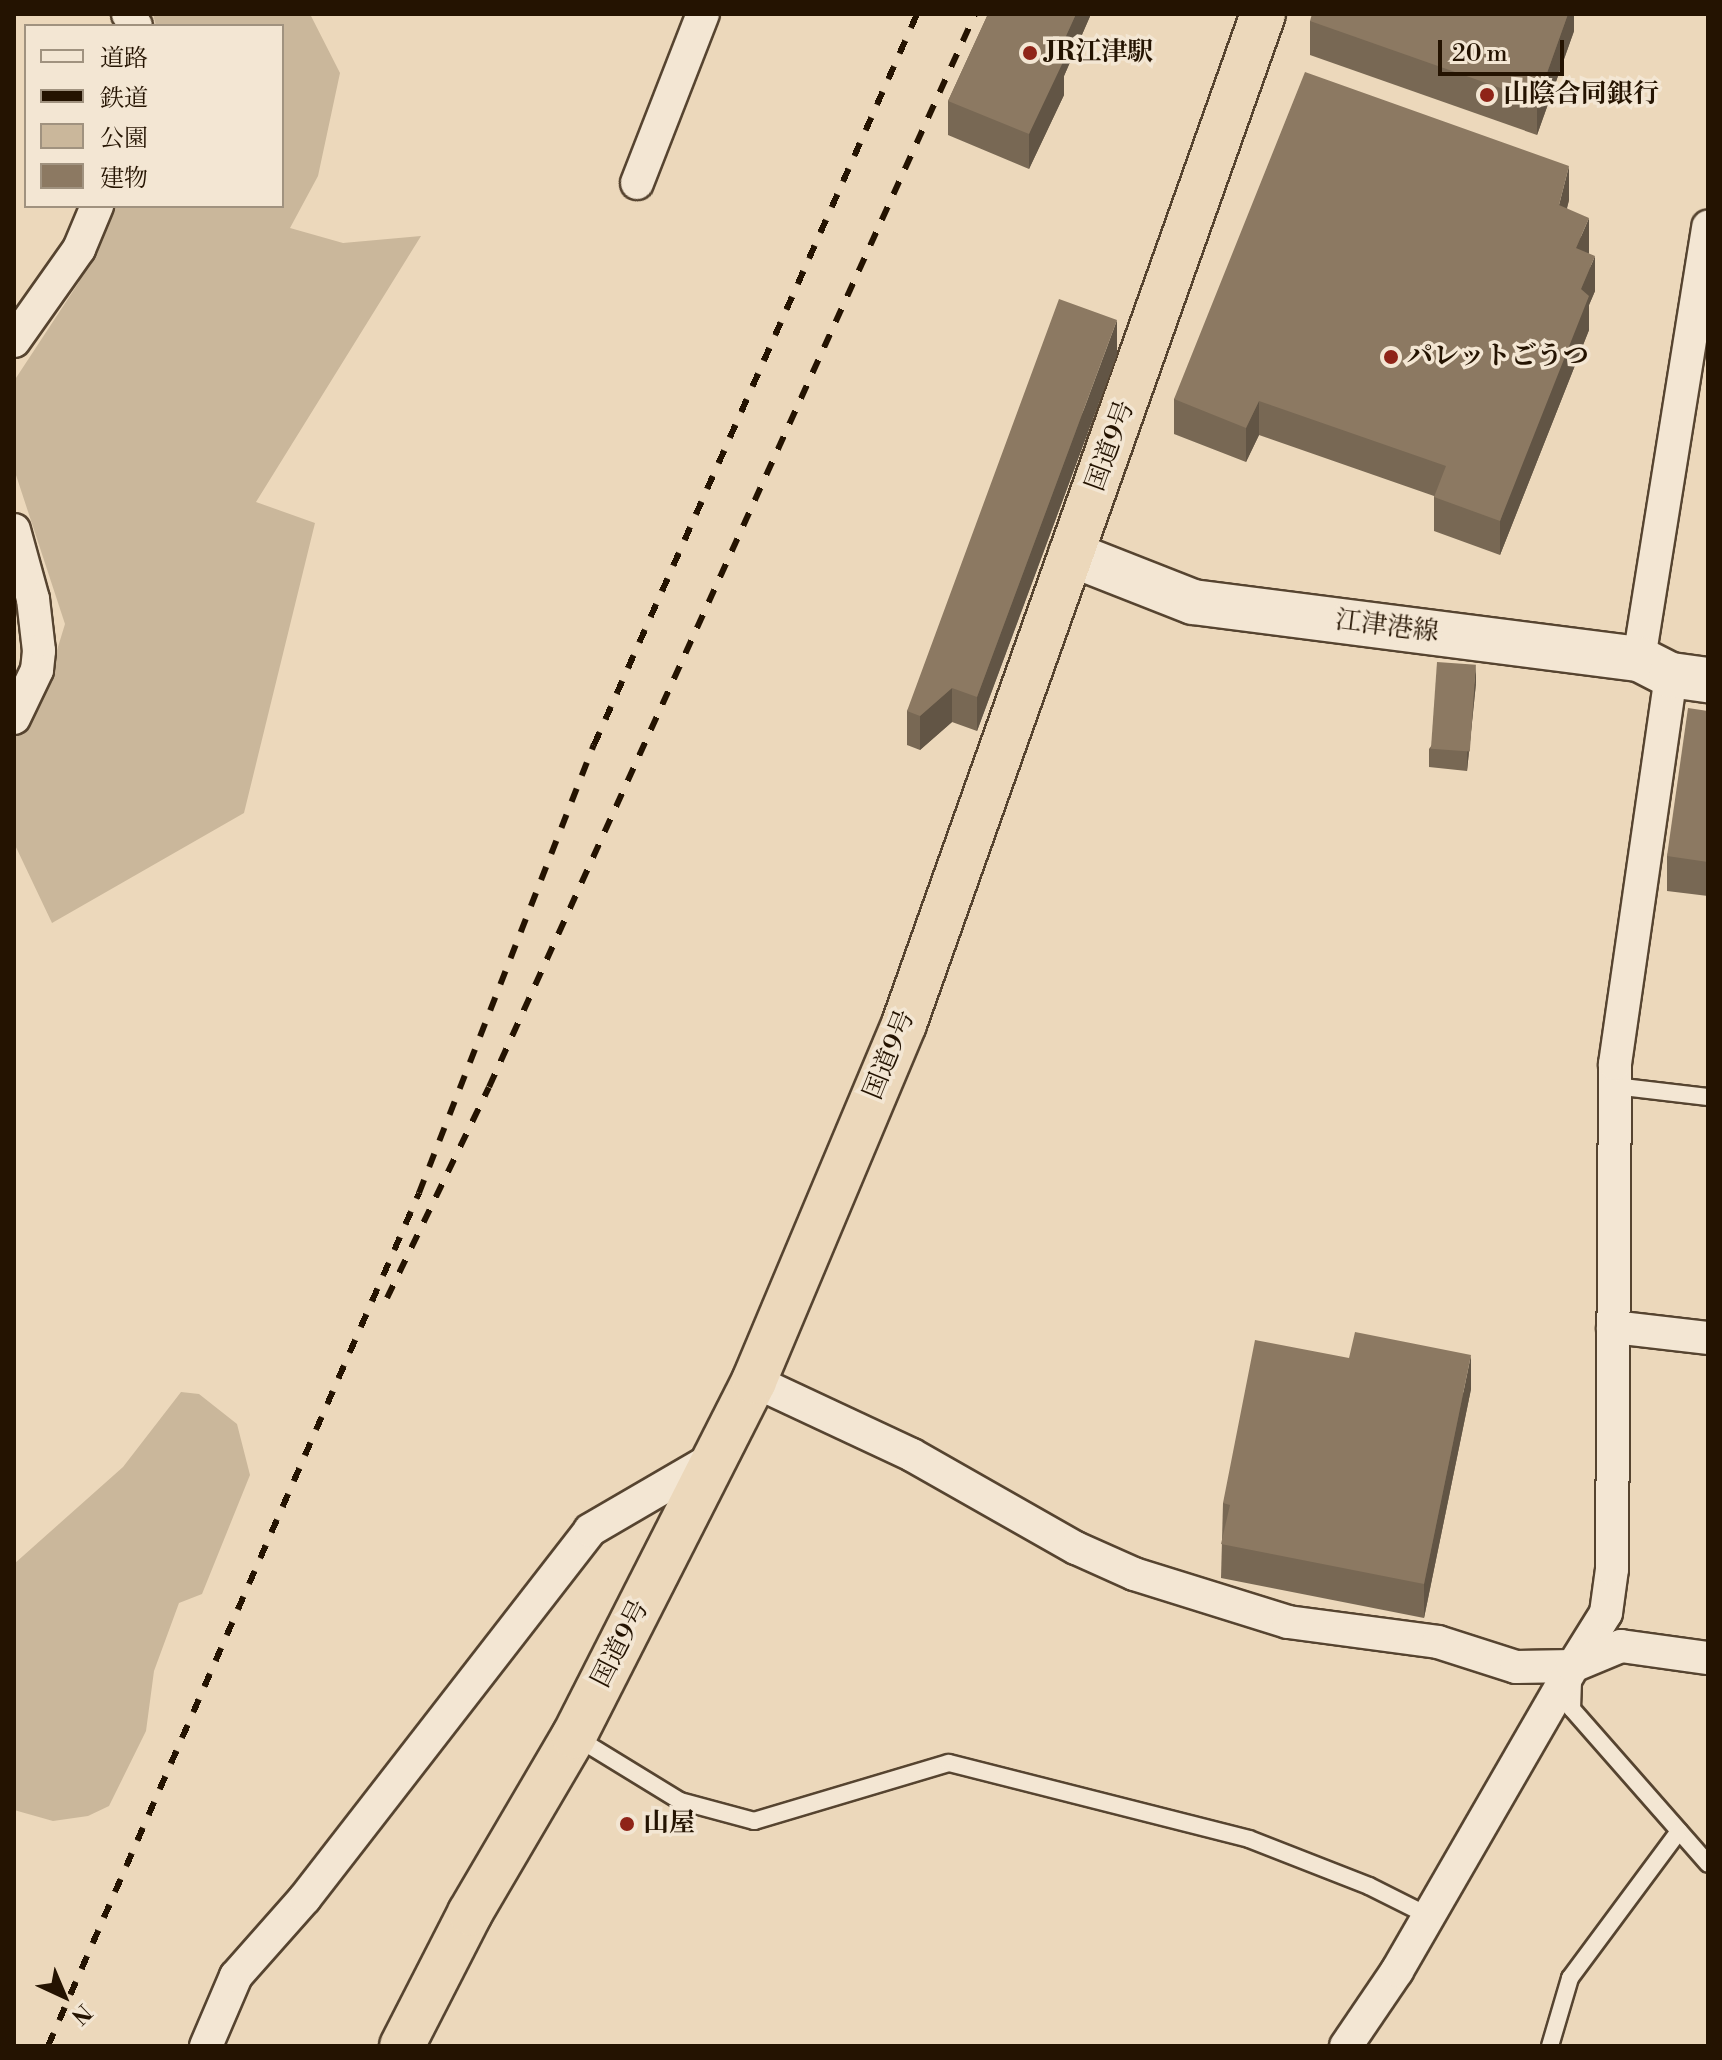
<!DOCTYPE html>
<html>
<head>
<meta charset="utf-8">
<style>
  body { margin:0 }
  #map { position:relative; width:1722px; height:2060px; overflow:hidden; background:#ecd8bb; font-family:"Libre Bodoni","Noto Serif JP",serif }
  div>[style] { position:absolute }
  .green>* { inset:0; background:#cab79b }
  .roads { filter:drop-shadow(2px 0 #564430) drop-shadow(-2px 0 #564430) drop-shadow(0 2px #564430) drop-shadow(0 -2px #564430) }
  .service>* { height:16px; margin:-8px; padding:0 8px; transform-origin:8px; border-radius:8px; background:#f3e6d3 }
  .minor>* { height:32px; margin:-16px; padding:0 16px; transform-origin:16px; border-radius:16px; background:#f3e6d3 }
  .secondary>* { height:44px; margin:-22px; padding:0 22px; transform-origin:22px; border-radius:22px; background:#f3e6d3 }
  .trunk>* { height:44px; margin:-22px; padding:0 22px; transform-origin:22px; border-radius:22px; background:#ecd8bb }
  .rail>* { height:6px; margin-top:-3px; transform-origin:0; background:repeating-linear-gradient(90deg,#241301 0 14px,transparent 0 28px) }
  .wall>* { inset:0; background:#786854 }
  .shaded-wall>* { inset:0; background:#625545 }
  .building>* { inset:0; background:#8c7962; transform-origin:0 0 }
  .dots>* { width:22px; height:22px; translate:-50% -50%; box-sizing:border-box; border:4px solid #f3e6d3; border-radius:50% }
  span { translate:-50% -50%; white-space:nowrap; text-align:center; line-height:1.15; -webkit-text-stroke:7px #f3e6d3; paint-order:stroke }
  .poi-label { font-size:26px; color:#241301; font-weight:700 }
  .left { translate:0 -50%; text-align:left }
  .street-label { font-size:26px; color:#241301 }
  .frame { position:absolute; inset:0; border:16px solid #241301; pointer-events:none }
  .legend { position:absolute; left:24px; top:24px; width:260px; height:184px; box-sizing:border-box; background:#f3e6d3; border:2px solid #a0927f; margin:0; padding:10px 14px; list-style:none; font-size:24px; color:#241301 }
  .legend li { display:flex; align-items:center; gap:16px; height:40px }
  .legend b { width:40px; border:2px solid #a0927f }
  .north { position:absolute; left:24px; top:1956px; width:80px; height:80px; -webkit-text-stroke:6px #f3e6d3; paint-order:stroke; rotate:136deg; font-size:22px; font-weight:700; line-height:32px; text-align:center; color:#241301 }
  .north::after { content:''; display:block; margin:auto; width:28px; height:36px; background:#241301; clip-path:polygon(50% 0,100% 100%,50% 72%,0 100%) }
  .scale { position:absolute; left:1438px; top:40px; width:126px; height:36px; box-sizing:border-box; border:4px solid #241301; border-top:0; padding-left:10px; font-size:24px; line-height:28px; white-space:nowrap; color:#241301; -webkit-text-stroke:6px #f3e6d3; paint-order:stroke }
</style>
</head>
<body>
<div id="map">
  <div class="green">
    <i style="clip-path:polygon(153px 14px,310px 14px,340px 73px,318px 176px,290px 228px,343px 243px,421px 236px,256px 502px,315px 523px,244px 813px,52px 923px,14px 843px,14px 736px,43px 696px,65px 624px,14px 469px,14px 381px,79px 282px,104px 206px,282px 206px,282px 26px,156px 26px)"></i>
    <i style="clip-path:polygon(181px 1392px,199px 1394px,237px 1424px,250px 1475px,202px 1594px,179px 1603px,154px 1671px,146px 1731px,109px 1806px,88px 1816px,53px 1821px,14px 1810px,14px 1564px,123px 1467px)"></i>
  </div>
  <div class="roads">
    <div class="service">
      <i style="left:1614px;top:1086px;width:95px;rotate:6.7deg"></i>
      <i style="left:1573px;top:1681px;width:28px;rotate:92deg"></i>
      <i style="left:1572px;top:1709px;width:206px;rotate:48.7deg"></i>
      <i style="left:574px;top:1736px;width:124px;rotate:31.5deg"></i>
      <i style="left:680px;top:1801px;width:77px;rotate:15.1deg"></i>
      <i style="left:754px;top:1821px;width:203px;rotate:-16.6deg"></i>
      <i style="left:949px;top:1763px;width:309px;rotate:14.2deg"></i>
      <i style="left:1249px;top:1839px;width:129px;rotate:21.4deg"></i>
      <i style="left:1369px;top:1886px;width:65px;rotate:26.6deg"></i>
      <i style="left:1550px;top:2046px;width:71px;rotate:-73.6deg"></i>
      <i style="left:1570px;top:1978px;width:183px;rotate:-53.4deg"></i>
    </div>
    <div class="minor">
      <i style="left:128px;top:14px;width:14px;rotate:56deg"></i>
      <i style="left:637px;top:183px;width:181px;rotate:-68.7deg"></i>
      <i style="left:14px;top:341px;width:113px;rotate:-54.8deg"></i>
      <i style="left:79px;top:249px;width:47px;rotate:-67.3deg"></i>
      <i style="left:14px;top:530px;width:72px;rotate:74.6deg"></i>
      <i style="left:33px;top:599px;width:52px;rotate:83.4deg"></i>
      <i style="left:39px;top:651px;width:19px;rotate:96deg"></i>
      <i style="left:37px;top:670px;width:53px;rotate:115.6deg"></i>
      <i style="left:1639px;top:659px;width:438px;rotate:-80.9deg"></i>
      <i style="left:1613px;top:1327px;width:96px;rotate:6.6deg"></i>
      <i style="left:754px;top:1381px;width:174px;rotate:25.1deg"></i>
      <i style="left:912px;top:1455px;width:189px;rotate:29.6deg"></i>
      <i style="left:1076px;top:1548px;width:64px;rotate:24.1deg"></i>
      <i style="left:1134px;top:1574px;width:161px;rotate:17.3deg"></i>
      <i style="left:1288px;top:1622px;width:151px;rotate:7.6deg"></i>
      <i style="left:1438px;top:1642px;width:82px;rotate:17.8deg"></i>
      <i style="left:1516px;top:1667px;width:57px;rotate:-1deg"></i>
      <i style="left:1573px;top:1666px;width:62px;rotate:-58.1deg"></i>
      <i style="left:1606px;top:1613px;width:44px;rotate:-82.2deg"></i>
      <i style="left:1612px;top:1569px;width:505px;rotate:-89.66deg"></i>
      <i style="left:1615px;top:1064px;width:393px;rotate:-81.8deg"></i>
      <i style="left:206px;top:2046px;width:76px;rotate:-66.8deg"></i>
      <i style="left:236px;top:1976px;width:104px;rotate:-48.5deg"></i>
      <i style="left:305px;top:1898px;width:465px;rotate:-52.2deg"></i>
      <i style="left:590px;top:1530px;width:147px;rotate:-30.2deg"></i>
      <i style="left:1346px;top:2046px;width:91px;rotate:-55.8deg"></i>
      <i style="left:1397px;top:1971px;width:352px;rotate:-60deg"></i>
      <i style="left:1573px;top:1666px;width:52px;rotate:-22.6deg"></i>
      <i style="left:1621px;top:1646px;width:88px;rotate:7.9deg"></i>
    </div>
    <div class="secondary">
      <i style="left:1071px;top:554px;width:131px;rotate:21.5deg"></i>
      <i style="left:1193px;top:602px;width:450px;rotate:7.3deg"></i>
      <i style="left:1639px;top:659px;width:36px;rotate:27deg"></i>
      <i style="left:1671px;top:675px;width:37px;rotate:8deg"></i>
    </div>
    <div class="trunk">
      <i style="left:402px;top:2046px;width:149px;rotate:-62.9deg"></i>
      <i style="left:470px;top:1913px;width:205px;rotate:-59.6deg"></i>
      <i style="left:574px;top:1736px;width:398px;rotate:-63.1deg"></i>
      <i style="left:754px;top:1381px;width:387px;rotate:-67.2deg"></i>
      <i style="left:904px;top:1024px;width:1072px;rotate:-70.43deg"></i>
    </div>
  </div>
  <div class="rail">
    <i style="left:387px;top:1298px;width:234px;rotate:-64.2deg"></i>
    <i style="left:489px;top:1087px;width:1178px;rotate:-65.63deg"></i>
    <i style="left:48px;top:2046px;width:930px;rotate:-66.49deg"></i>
    <i style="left:419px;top:1193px;width:481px;rotate:-68.7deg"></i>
    <i style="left:594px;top:745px;width:799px;rotate:-66.16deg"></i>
  </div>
  <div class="wall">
    <i style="clip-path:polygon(988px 14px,1091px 14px,1064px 76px,1064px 95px,1029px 169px,948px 135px,948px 101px)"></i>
    <i style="clip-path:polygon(1574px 14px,1574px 31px,1537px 135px,1310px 55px,1310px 21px)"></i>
    <i style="clip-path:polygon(1569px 200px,1567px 208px,1588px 253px,1595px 291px,1589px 305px,1589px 330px,1500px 555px,1434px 531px,1434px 496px,1259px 435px,1246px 462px,1174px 434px,1174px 399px)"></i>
    <i style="clip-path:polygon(1117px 354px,977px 731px,952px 722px,920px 750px,907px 745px,907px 711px)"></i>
    <i style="clip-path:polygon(1476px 683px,1467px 771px,1429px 767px,1429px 749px)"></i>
    <i style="clip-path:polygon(1708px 711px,1708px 896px,1667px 891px,1667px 856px)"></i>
    <i style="clip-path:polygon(1471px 1389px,1424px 1618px,1221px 1578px,1223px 1503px)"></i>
  </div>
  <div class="shaded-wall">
    <i style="clip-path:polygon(1076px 14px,1091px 14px,1064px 76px,1064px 95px,1029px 169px,1029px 134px,1056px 58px)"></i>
    <i style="clip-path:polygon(1568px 14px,1574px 14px,1574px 31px,1537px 135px,1537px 101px)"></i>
    <i style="clip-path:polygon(1569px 166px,1569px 200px,1559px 239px,1559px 205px)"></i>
    <i style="clip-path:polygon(1589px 218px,1589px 253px,1576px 282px,1576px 248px)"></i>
    <i style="clip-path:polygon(1595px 256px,1595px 291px,1589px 305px,1589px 330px,1500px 555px,1500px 521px,1581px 289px)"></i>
    <i style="clip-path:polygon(1117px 320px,1117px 354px,977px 731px,977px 697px)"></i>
    <i style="clip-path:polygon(1259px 401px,1259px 435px,1246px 462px,1246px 428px)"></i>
    <i style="clip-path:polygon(1476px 665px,1476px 683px,1467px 771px,1467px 753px)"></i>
    <i style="clip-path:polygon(952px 688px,952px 722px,920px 750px,920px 716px)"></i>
    <i style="clip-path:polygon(1471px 1355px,1471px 1389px,1424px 1618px,1424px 1584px)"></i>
  </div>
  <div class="building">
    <i style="clip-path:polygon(988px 14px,1076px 14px,1056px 58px,1064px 60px,1029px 134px,948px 101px)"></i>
    <i style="clip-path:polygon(1312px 14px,1568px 14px,1537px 101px,1310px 21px)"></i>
    <i style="clip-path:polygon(1305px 72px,1569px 166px,1559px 205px,1589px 218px,1576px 248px,1595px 256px,1581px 289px,1589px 296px,1500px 521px,1434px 497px,1446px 466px,1259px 401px,1246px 428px,1174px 399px)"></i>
    <i style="clip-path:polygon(1059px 299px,1117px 320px,977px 697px,952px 688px,920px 716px,907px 711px)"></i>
    <i style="left:1437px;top:662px;width:39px;height:87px;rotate:4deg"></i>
    <i style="clip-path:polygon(1688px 708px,1708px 711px,1708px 862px,1667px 856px)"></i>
    <i style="clip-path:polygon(1355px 1332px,1471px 1355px,1424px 1584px,1221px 1544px,1230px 1505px,1223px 1503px,1255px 1340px,1349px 1358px)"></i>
  </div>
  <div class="dots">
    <i style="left:1030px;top:53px;background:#8f2418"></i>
    <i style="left:1487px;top:95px;background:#8f2418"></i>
    <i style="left:1391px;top:357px;background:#8f2418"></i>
    <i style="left:627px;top:1824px;background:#8f2418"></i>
  </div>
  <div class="poi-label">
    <span class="left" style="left:1046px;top:53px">JR江津駅</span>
    <span class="left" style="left:1503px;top:95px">山陰合同銀行</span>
    <span class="left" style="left:1407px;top:357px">パレットごうつ</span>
    <span class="left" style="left:643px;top:1824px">山屋</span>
  </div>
  <div class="street-label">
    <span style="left:1111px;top:446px;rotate:-70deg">国道9号</span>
    <span style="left:1387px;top:627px;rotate:7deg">江津港線</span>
    <span style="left:890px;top:1055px;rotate:-68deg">国道9号</span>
    <span style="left:621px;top:1644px;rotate:-63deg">国道9号</span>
  </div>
  <div class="frame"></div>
  <ul class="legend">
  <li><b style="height:10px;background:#f3e6d3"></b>道路</li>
  <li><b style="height:10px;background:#241301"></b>鉄道</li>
  <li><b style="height:22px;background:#cab79b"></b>公園</li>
  <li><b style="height:22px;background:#8c7962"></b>建物</li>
  </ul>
  <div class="north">N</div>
  <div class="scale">20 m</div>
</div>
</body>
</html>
